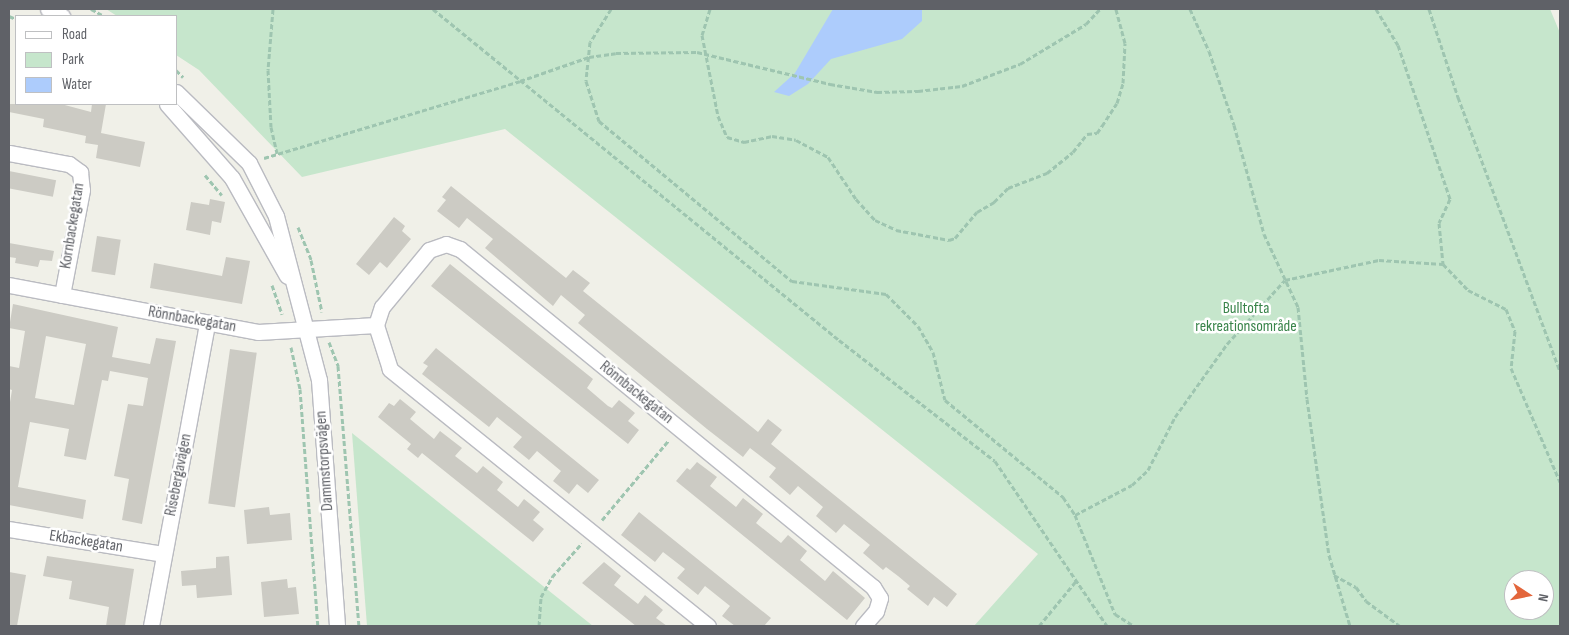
<!DOCTYPE html>
<html>
<head>
<meta charset="utf-8">
<style>
  body { margin:0 }
  #map { position:relative; width:1569px; height:635px; overflow:hidden; background:#f0f0e8; font-family:"Sofia Sans Condensed",sans-serif }
  div>[style] { position:absolute }
  .green>* { inset:0; background:#c6e6cc }
  .water>* { inset:0; background:#adccfc }
  .building>* { inset:0; background:#cccbc4; transform-origin:0 0 }
  .path>* { height:3px; margin-top:-1.5px; transform-origin:0; background:repeating-linear-gradient(90deg,#9ec5b0 0 5px,transparent 0 7.5px) }
  .roads { filter:drop-shadow(1px 0 #babbc1) drop-shadow(-1px 0 #babbc1) drop-shadow(0 1px #babbc1) drop-shadow(0 -1px #babbc1) }
  .street>* { height:15px; margin:-7.5px; padding:0 7.5px; transform-origin:7.5px; border-radius:7.5px; background:#fff }
  span { translate:-50% -50%; white-space:nowrap; text-align:center; line-height:1.15; -webkit-text-stroke:5px #fff; paint-order:stroke }
  .street-label { font-size:16px; color:#5f6167 }
  .park-label { font-size:16px; color:#39844a }
  .frame { position:absolute; inset:0; border:10px solid #5f6167; pointer-events:none }
  .legend { position:absolute; left:15px; top:15px; width:162px; height:90px; box-sizing:border-box; background:#fff; border:1px solid #bfc0c2; margin:0; padding:6px 9px; list-style:none; font-size:15px; color:#5f6167 }
  .legend li { display:flex; align-items:center; gap:10px; height:25px }
  .legend b { width:25px; border:1px solid #bfc0c2 }
  .north { position:absolute; left:1504px; top:570px; width:50px; height:50px; box-sizing:border-box; background:#fff; border:1px solid #bfc0c2; border-radius:50%; rotate:101deg; font-size:14px; font-weight:700; line-height:20px; text-align:center; color:#5f6167 }
  .north::after { content:''; display:block; margin:auto; width:18px; height:22px; background:#e3663c; clip-path:polygon(50% 0,100% 100%,50% 72%,0 100%) }
</style>
</head>
<body>
<div id="map">
  <div class="green">
    <i style="clip-path:polygon(evenodd,106px 9px,1550px 9px,1560px 33px,1560px 626px,974px 626px,1038px 554px,505px 129px,302px 177px,199px 70px,176px 55px,176px 16px,117px 16px,106px 9px,1514px 580px,1544px 580px,1544px 610px,1514px 610px,1514px 580px)"></i>
    <i style="clip-path:polygon(352px 433px,593px 626px,367px 626px)"></i>
  </div>
  <div class="water">
    <i style="clip-path:polygon(833px 9px,922px 9px,922px 21px,902px 39px,831px 59px,808px 84px,789px 96px,774px 92px,795px 73px)"></i>
  </div>
  <div class="building">
    <i style="clip-path:polygon(9px 104px,61px 104px,91px 112px,92px 104px,106px 104px,101px 133px,145px 142px,140px 167px,96px 158px,98px 145px,85px 143px,86px 136px,43px 127px,44px 119px,9px 112px)"></i>
    <i style="left:9px;top:171px;width:48px;height:17px;rotate:11deg"></i>
    <i style="clip-path:polygon(451px 186px,566px 278px,573px 270px,590px 283px,583px 291px,758px 432px,768px 419px,782px 430px,771px 444px,957px 594px,947px 607px,934px 597px,928px 606px,907px 589px,910px 586px,898px 576px,886px 567px,883px 570px,863px 553px,870px 545px,844px 524px,836px 533px,816px 516px,823px 507px,798px 486px,790px 495px,769px 477px,776px 468px,750px 448px,743px 457px,707px 429px,578px 323px,585px 315px,561px 295px,553px 306px,485px 248px,493px 239px,467px 218px,459px 228px,437px 211px,446px 200px,442px 197px)"></i>
    <i style="clip-path:polygon(210px 199px,225px 202px,221px 223px,212px 221px,210px 235px,186px 230px,191px 202px,209px 205px)"></i>
    <i style="clip-path:polygon(394px 217px,405px 226px,402px 231px,411px 239px,387px 268px,380px 262px,369px 275px,356px 264px)"></i>
    <i style="left:97px;top:236px;width:24px;height:36px;rotate:9deg"></i>
    <i style="clip-path:polygon(9px 243px,54px 251px,52px 261px,40px 260px,38px 267px,15px 263px,16px 258px,9px 257px)"></i>
    <i style="clip-path:polygon(226px 257px,250px 261px,242px 304px,150px 288px,154px 263px,222px 276px)"></i>
    <i style="clip-path:polygon(450px 264px,593px 379px,587px 388px,608px 406px,612px 408px,619px 400px,635px 413px,628px 421px,639px 430px,628px 444px,431px 286px)"></i>
    <i style="clip-path:polygon(evenodd,13px 304px,118px 327px,112px 357px,150px 364px,156px 338px,176px 341px,142px 524px,122px 520px,129px 479px,114px 476px,128px 404px,143px 406px,148px 378px,110px 371px,108px 381px,102px 380px,86px 460px,64px 456px,69px 429px,30px 422px,18px 487px,86px 500px,83px 519px,9px 505px,9px 408px,12px 390px,9px 389px,9px 366px,19px 368px,25px 331px,9px 328px,13px 304px,46px 336px,86px 344px,74px 405px,35px 398px,46px 336px)"></i>
    <i style="clip-path:polygon(436px 348px,599px 480px,588px 493px,577px 484px,569px 494px,553px 481px,561px 471px,537px 451px,529px 460px,513px 447px,522px 437px,497px 417px,489px 427px,422px 374px,428px 366px,423px 363px)"></i>
    <i style="left:230px;top:349px;width:27px;height:156px;rotate:8deg"></i>
    <i style="clip-path:polygon(400px 399px,416px 412px,410px 419px,434px 439px,440px 431px,462px 448px,455px 456px,477px 473px,483px 466px,503px 482px,497px 490px,518px 507px,524px 499px,540px 512px,533px 520px,544px 529px,533px 542px,422px 453px,418px 458px,407px 449px,411px 444px,378px 417px,389px 403px,394px 406px)"></i>
    <i style="clip-path:polygon(697px 462px,717px 477px,710px 486px,736px 507px,743px 498px,763px 514px,756px 523px,781px 543px,788px 535px,807px 551px,800px 560px,825px 581px,833px 571px,865px 598px,847px 620px,676px 481px,687px 468px,690px 470px)"></i>
    <i style="clip-path:polygon(269px 507px,270px 515px,290px 513px,292px 540px,247px 544px,244px 510px)"></i>
    <i style="clip-path:polygon(639px 512px,771px 618px,764px 626px,735px 626px,722px 616px,730px 606px,705px 586px,698px 595px,677px 578px,685px 569px,663px 552px,655px 562px,621px 535px)"></i>
    <i style="clip-path:polygon(47px 556px,134px 569px,125px 626px,106px 626px,109px 607px,69px 599px,72px 581px,43px 576px)"></i>
    <i style="clip-path:polygon(229px 556px,232px 595px,197px 598px,196px 585px,182px 586px,181px 571px,216px 568px,216px 557px)"></i>
    <i style="clip-path:polygon(604px 562px,621px 576px,614px 585px,638px 604px,645px 595px,663px 610px,656px 618px,667px 626px,636px 626px,582px 583px)"></i>
    <i style="clip-path:polygon(9px 572px,26px 575px,17px 626px,9px 626px)"></i>
    <i style="clip-path:polygon(287px 579px,288px 588px,296px 587px,299px 614px,264px 617px,261px 582px)"></i>
  </div>
  <div class="path">
    <i style="left:91px;top:9px;width:15px;rotate:28deg"></i>
    <i style="left:273px;top:9px;width:61px;rotate:94.7deg"></i>
    <i style="left:268px;top:70px;width:57px;rotate:87deg"></i>
    <i style="left:271px;top:127px;width:27px;rotate:77deg"></i>
    <i style="left:433px;top:9px;width:524px;rotate:39.19deg"></i>
    <i style="left:839px;top:340px;width:197px;rotate:37.8deg"></i>
    <i style="left:995px;top:461px;width:199px;rotate:55.8deg"></i>
    <i style="left:611px;top:9px;width:39px;rotate:122deg"></i>
    <i style="left:590px;top:42px;width:39px;rotate:96deg"></i>
    <i style="left:586px;top:81px;width:42px;rotate:72deg"></i>
    <i style="left:599px;top:121px;width:251px;rotate:39.7deg"></i>
    <i style="left:792px;top:281px;width:95px;rotate:7.9deg"></i>
    <i style="left:886px;top:294px;width:45px;rotate:45deg"></i>
    <i style="left:918px;top:326px;width:30px;rotate:60deg"></i>
    <i style="left:933px;top:352px;width:49px;rotate:76deg"></i>
    <i style="left:945px;top:400px;width:153px;rotate:39.4deg"></i>
    <i style="left:1063px;top:497px;width:22px;rotate:56deg"></i>
    <i style="left:1075px;top:515px;width:107px;rotate:68deg"></i>
    <i style="left:1115px;top:614px;width:22px;rotate:32deg"></i>
    <i style="left:710px;top:9px;width:27px;rotate:107deg"></i>
    <i style="left:702px;top:35px;width:83px;rotate:78.8deg"></i>
    <i style="left:718px;top:116px;width:23px;rotate:67deg"></i>
    <i style="left:727px;top:137px;width:18px;rotate:16deg"></i>
    <i style="left:744px;top:142px;width:29px;rotate:-12deg"></i>
    <i style="left:772px;top:136px;width:24px;rotate:9deg"></i>
    <i style="left:796px;top:140px;width:36px;rotate:28deg"></i>
    <i style="left:828px;top:157px;width:50px;rotate:56.3deg"></i>
    <i style="left:856px;top:199px;width:28px;rotate:48deg"></i>
    <i style="left:875px;top:220px;width:23px;rotate:25deg"></i>
    <i style="left:896px;top:230px;width:54px;rotate:10.7deg"></i>
    <i style="left:949px;top:240px;width:6px;rotate:-18deg"></i>
    <i style="left:955px;top:238px;width:34px;rotate:-50deg"></i>
    <i style="left:977px;top:212px;width:20px;rotate:-30deg"></i>
    <i style="left:994px;top:202px;width:20px;rotate:-45deg"></i>
    <i style="left:1008px;top:188px;width:42px;rotate:-21deg"></i>
    <i style="left:1047px;top:173px;width:33px;rotate:-39deg"></i>
    <i style="left:1073px;top:152px;width:23px;rotate:-52deg"></i>
    <i style="left:1087px;top:134px;width:10px;rotate:-6deg"></i>
    <i style="left:1097px;top:133px;width:9px;rotate:-54deg"></i>
    <i style="left:1102px;top:126px;width:27px;rotate:-57deg"></i>
    <i style="left:1117px;top:103px;width:21px;rotate:-73deg"></i>
    <i style="left:1123px;top:83px;width:40px;rotate:-87.1deg"></i>
    <i style="left:1125px;top:43px;width:35px;rotate:-105deg"></i>
    <i style="left:1190px;top:9px;width:46px;rotate:65.7deg"></i>
    <i style="left:1209px;top:51px;width:78px;rotate:71.3deg"></i>
    <i style="left:1234px;top:125px;width:113px;rotate:74.6deg"></i>
    <i style="left:1264px;top:234px;width:81px;rotate:65deg"></i>
    <i style="left:1298px;top:307px;width:92px;rotate:84.4deg"></i>
    <i style="left:1307px;top:399px;width:158px;rotate:82deg"></i>
    <i style="left:1329px;top:555px;width:74px;rotate:73.5deg"></i>
    <i style="left:1376px;top:9px;width:42px;rotate:58.6deg"></i>
    <i style="left:1398px;top:45px;width:163px;rotate:71.3deg"></i>
    <i style="left:1450px;top:199px;width:26px;rotate:115deg"></i>
    <i style="left:1439px;top:223px;width:41px;rotate:84.4deg"></i>
    <i style="left:1443px;top:264px;width:36px;rotate:46deg"></i>
    <i style="left:1468px;top:290px;width:42px;rotate:26.6deg"></i>
    <i style="left:1506px;top:309px;width:24px;rotate:68deg"></i>
    <i style="left:1515px;top:331px;width:37px;rotate:96deg"></i>
    <i style="left:1511px;top:368px;width:124px;rotate:66.7deg"></i>
    <i style="left:1429px;top:9px;width:93px;rotate:71.8deg"></i>
    <i style="left:1458px;top:97px;width:292px;rotate:69.6deg"></i>
    <i style="left:9px;top:16px;width:8px;rotate:23deg"></i>
    <i style="left:176px;top:70px;width:10px;rotate:45deg"></i>
    <i style="left:264px;top:158px;width:267px;rotate:-16.7deg"></i>
    <i style="left:520px;top:81px;width:73px;rotate:-19.2deg"></i>
    <i style="left:589px;top:57px;width:27px;rotate:-8deg"></i>
    <i style="left:616px;top:53px;width:81px;rotate:-0.7deg"></i>
    <i style="left:697px;top:52px;width:137px;rotate:13.5deg"></i>
    <i style="left:830px;top:84px;width:48px;rotate:9.7deg"></i>
    <i style="left:877px;top:92px;width:41px;rotate:-1.4deg"></i>
    <i style="left:918px;top:91px;width:44px;rotate:-6.5deg"></i>
    <i style="left:962px;top:86px;width:62px;rotate:-20.8deg"></i>
    <i style="left:1020px;top:64px;width:77px;rotate:-31.2deg"></i>
    <i style="left:1086px;top:24px;width:21px;rotate:-47deg"></i>
    <i style="left:205px;top:175px;width:26px;rotate:50deg"></i>
    <i style="left:298px;top:227px;width:35px;rotate:68deg"></i>
    <i style="left:311px;top:260px;width:53px;rotate:78.1deg"></i>
    <i style="left:272px;top:285px;width:31px;rotate:71deg"></i>
    <i style="left:329px;top:342px;width:26px;rotate:69deg"></i>
    <i style="left:338px;top:366px;width:261px;rotate:85.4deg"></i>
    <i style="left:291px;top:347px;width:43px;rotate:77.9deg"></i>
    <i style="left:300px;top:389px;width:238px;rotate:85.7deg"></i>
    <i style="left:1075px;top:515px;width:64px;rotate:-27.8deg"></i>
    <i style="left:1132px;top:485px;width:22px;rotate:-43deg"></i>
    <i style="left:1148px;top:470px;width:59px;rotate:-63deg"></i>
    <i style="left:1175px;top:417px;width:90px;rotate:-54.5deg"></i>
    <i style="left:1227px;top:344px;width:86px;rotate:-47.8deg"></i>
    <i style="left:1285px;top:280px;width:96px;rotate:-12deg"></i>
    <i style="left:1379px;top:260px;width:64px;rotate:3.6deg"></i>
    <i style="left:602px;top:520px;width:104px;rotate:-50.1deg"></i>
    <i style="left:1334px;top:575px;width:25px;rotate:29deg"></i>
    <i style="left:1356px;top:587px;width:17px;rotate:54deg"></i>
    <i style="left:1366px;top:601px;width:42px;rotate:36.3deg"></i>
    <i style="left:539px;top:626px;width:29px;rotate:-86deg"></i>
    <i style="left:541px;top:597px;width:23px;rotate:-61deg"></i>
    <i style="left:552px;top:577px;width:45px;rotate:-48.6deg"></i>
    <i style="left:1039px;top:626px;width:58px;rotate:-50.6deg"></i>
  </div>
  <div class="roads">
    <div class="street">
      <i style="left:48px;top:9px;width:16px;rotate:27deg"></i>
      <i style="left:176px;top:92px;width:102px;rotate:44.2deg"></i>
      <i style="left:249px;top:163px;width:59px;rotate:63deg"></i>
      <i style="left:276px;top:216px;width:170px;rotate:75.3deg"></i>
      <i style="left:319px;top:380px;width:247px;rotate:85.8deg"></i>
      <i style="left:167px;top:104px;width:98px;rotate:48.7deg"></i>
      <i style="left:232px;top:178px;width:112px;rotate:60.7deg"></i>
      <i style="left:9px;top:153px;width:61px;rotate:10.4deg"></i>
      <i style="left:69px;top:164px;width:14px;rotate:36deg"></i>
      <i style="left:80px;top:172px;width:18px;rotate:84deg"></i>
      <i style="left:82px;top:190px;width:107px;rotate:100.8deg"></i>
      <i style="left:9px;top:285px;width:253px;rotate:10.7deg"></i>
      <i style="left:258px;top:332px;width:118px;rotate:-3.4deg"></i>
      <i style="left:9px;top:529px;width:156px;rotate:9.2deg"></i>
      <i style="left:151px;top:626px;width:308px;rotate:-79.5deg"></i>
      <i style="left:708px;top:626px;width:409px;rotate:-141.1deg"></i>
      <i style="left:390px;top:369px;width:46px;rotate:-107.7deg"></i>
      <i style="left:376px;top:325px;width:19px;rotate:-72deg"></i>
      <i style="left:382px;top:307px;width:74px;rotate:-50.5deg"></i>
      <i style="left:429px;top:250px;width:18px;rotate:-19deg"></i>
      <i style="left:446px;top:244px;width:15px;rotate:20deg"></i>
      <i style="left:460px;top:249px;width:534px;rotate:39.3deg"></i>
      <i style="left:873px;top:587px;width:13px;rotate:58deg"></i>
      <i style="left:880px;top:598px;width:14px;rotate:107deg"></i>
      <i style="left:876px;top:611px;width:20px;rotate:131deg"></i>
    </div>
  </div>
  <div class="street-label">
    <span style="left:73px;top:226px;rotate:-81deg">Kornbackegatan</span>
    <span style="left:192px;top:320px;rotate:10deg">Rönnbackegatan</span>
    <span style="left:636px;top:393px;rotate:39deg">Rönnbackegatan</span>
    <span style="left:325px;top:461px;rotate:-94deg">Dammstorpsvägen</span>
    <span style="left:179px;top:475px;rotate:-79deg">Risebergavägen</span>
    <span style="left:86px;top:542px;rotate:9deg">Ekbackegatan</span>
  </div>
  <div class="park-label">
    <span style="left:1246px;top:318px">Bulltofta<br>rekreationsområde</span>
  </div>
  <div class="frame"></div>
  <ul class="legend">
  <li><b style="height:6px;background:#fff"></b>Road</li>
  <li><b style="height:14px;background:#c6e6cc"></b>Park</li>
  <li><b style="height:14px;background:#adccfc"></b>Water</li>
  </ul>
  <div class="north">N</div>
</div>
</body>
</html>
